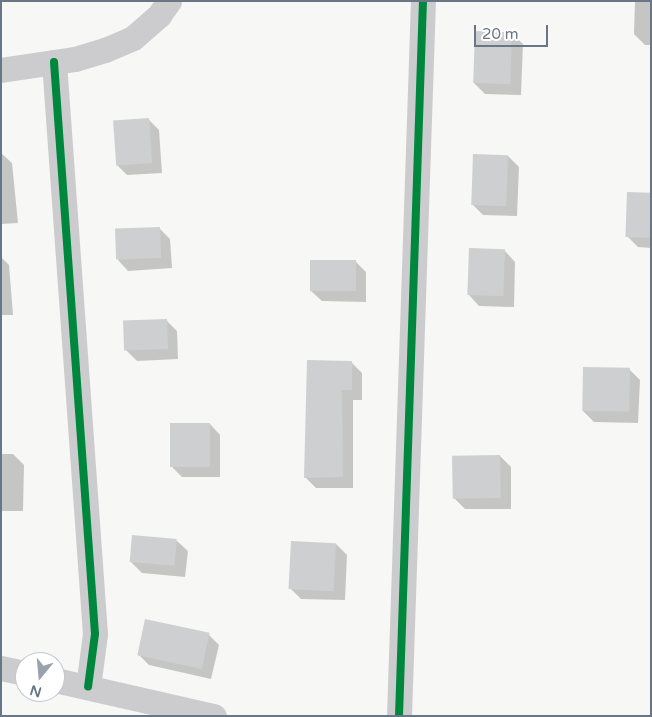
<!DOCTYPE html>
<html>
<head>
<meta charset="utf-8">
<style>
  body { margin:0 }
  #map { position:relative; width:652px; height:717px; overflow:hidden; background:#f7f7f6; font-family:"Varela Round",sans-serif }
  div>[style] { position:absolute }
  .shadow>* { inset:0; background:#0003 }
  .building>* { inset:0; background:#cecfd0; transform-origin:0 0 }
  .minor>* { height:25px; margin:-12.5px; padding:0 12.5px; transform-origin:12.5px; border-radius:12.5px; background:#ccccce }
  .cycleway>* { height:8px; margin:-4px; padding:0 4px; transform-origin:4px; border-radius:4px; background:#00873e }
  span { translate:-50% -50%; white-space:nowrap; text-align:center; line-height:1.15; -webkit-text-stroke:5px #fff; paint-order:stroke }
  .frame { position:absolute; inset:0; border:2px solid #687685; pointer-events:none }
  .north { position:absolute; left:15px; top:652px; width:50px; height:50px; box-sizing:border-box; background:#fff; border:1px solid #c3c8ce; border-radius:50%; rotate:197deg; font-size:14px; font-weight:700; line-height:20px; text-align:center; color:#687685 }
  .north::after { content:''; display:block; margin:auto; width:18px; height:22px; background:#9aa3ad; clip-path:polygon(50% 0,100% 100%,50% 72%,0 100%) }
  .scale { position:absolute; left:474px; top:25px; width:74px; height:22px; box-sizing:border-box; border:2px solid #687685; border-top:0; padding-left:6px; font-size:15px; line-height:18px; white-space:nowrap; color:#687685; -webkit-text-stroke:4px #fff; paint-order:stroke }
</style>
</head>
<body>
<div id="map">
  <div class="shadow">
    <i style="clip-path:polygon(635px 1px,651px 1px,651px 45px,645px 45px,634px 34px)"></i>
    <i style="clip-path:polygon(512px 34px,523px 44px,521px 95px,485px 94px,474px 83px)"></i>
    <i style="clip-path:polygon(148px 119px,159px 130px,162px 173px,127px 175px,116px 164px)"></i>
    <i style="clip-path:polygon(1px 153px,12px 163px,18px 223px,1px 224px)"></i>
    <i style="clip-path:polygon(508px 156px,519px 167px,517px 216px,483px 215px,472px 204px)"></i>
    <i style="clip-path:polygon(651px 194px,651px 248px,638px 247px,627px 236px)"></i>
    <i style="clip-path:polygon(159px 228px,170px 239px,172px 268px,128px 271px,118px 260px)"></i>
    <i style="clip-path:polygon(505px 251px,515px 262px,514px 307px,479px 306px,469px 295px)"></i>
    <i style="clip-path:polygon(1px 257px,9px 265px,13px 315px,1px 315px)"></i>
    <i style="clip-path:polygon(356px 262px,366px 272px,366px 302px,322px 301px,311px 291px)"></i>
    <i style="clip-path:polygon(166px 320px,177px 331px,178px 359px,137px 361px,126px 350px)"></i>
    <i style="clip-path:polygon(351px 362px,362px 373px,362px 400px,353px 400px,353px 488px,316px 488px,305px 477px)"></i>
    <i style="clip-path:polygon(629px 369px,640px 380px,638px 423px,594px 422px,583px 411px)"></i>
    <i style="clip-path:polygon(210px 424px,220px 435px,220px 477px,182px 477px,171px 466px)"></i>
    <i style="clip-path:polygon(1px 454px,13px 454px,24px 465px,23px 511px,1px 511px)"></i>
    <i style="clip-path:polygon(500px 456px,511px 467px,511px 509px,465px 509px,454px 498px)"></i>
    <i style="clip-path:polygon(177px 541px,188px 551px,185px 577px,142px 573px,131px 562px)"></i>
    <i style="clip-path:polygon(336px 544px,347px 555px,345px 600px,301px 599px,290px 588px)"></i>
    <i style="clip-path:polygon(208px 634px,219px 645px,211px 679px,149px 665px,138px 654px)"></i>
  </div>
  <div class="building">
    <i style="left:475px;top:31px;width:37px;height:52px;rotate:2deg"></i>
    <i style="left:149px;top:118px;width:45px;height:36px;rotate:86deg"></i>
    <i style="left:473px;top:154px;width:35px;height:51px;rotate:2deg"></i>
    <i style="left:627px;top:192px;width:24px;height:45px;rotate:2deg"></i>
    <i style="left:160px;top:227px;width:31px;height:45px;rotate:88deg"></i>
    <i style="left:469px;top:248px;width:36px;height:47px;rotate:2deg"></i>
    <i style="left:310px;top:260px;width:46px;height:31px"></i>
    <i style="left:167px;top:319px;width:30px;height:44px;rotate:88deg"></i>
    <i style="clip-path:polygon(307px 360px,352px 361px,352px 390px,342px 390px,343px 477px,304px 478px)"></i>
    <i style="left:583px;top:367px;width:47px;height:44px;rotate:1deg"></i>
    <i style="left:170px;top:423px;width:40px;height:44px"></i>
    <i style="left:500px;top:455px;width:43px;height:48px;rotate:89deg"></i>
    <i style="left:132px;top:535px;width:45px;height:27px;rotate:5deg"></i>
    <i style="left:291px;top:541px;width:45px;height:48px;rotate:3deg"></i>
    <i style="left:145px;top:619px;width:66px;height:37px;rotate:12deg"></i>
  </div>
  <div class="minor">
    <i style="left:54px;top:62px;width:573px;rotate:85.9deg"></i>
    <i style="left:95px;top:634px;width:53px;rotate:97.5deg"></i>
    <i style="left:1px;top:70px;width:75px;rotate:-8.5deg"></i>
    <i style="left:75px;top:59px;width:31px;rotate:-17deg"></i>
    <i style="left:105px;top:50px;width:30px;rotate:-23deg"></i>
    <i style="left:133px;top:38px;width:35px;rotate:-41deg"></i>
    <i style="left:159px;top:15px;width:17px;rotate:-54deg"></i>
    <i style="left:1px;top:668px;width:25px;rotate:12deg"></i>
    <i style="left:55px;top:680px;width:163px;rotate:12.8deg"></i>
    <i style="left:399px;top:716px;width:715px;rotate:-88.08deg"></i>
  </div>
  <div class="cycleway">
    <i style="left:54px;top:62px;width:573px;rotate:85.9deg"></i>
    <i style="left:95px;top:634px;width:53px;rotate:97.5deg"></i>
    <i style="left:399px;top:716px;width:715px;rotate:-88.08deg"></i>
  </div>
  <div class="frame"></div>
  <div class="north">N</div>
  <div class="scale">20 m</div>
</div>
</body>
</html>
